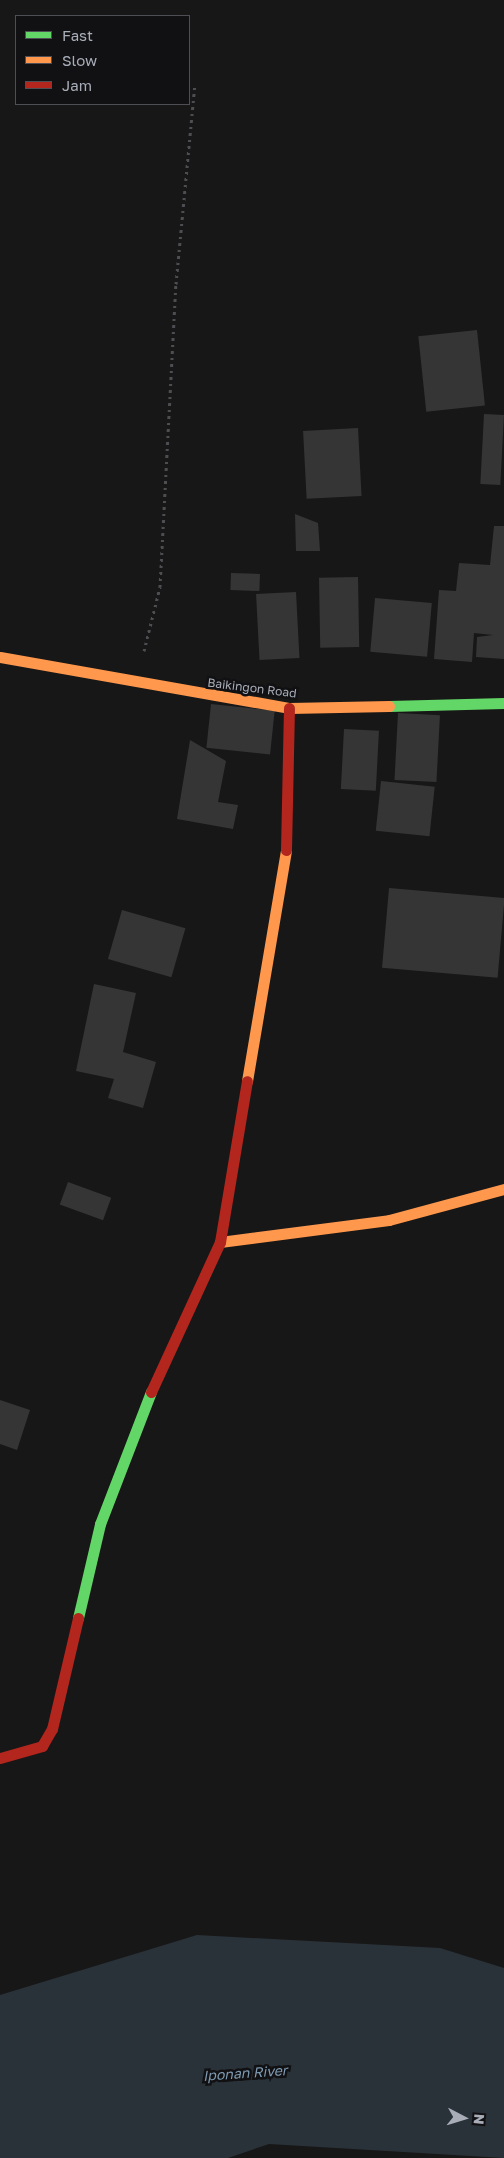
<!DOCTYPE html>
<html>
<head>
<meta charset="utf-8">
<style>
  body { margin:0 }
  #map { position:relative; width:504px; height:2158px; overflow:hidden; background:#171717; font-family:"Golos Text",sans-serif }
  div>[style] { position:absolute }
  .water>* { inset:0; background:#2a3239 }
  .building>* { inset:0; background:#353536; transform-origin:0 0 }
  .path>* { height:3px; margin-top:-1.5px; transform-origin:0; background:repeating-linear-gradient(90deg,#4d4e52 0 2.5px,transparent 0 6.5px) }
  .fast>* { height:11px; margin:-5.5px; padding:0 5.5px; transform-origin:5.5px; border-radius:5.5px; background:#63d668 }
  .slow>* { height:11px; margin:-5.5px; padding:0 5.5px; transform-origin:5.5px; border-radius:5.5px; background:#ff974d }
  .jam>* { height:11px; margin:-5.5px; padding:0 5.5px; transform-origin:5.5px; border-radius:5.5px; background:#b3261e }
  span { translate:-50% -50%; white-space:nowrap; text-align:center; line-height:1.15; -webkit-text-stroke:5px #111113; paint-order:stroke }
  .street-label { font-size:12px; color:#a8adb8 }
  .water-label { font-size:14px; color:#7f9bb3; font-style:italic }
  .legend { position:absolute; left:15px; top:15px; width:175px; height:90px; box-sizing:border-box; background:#111113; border:1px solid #4d4f55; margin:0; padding:6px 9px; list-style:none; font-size:15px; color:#a8adb8 }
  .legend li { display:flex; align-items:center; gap:10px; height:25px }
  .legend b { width:25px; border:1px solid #4d4f55 }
  .north { position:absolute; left:439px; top:2093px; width:50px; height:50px; -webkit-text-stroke:4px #111113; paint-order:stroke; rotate:95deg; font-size:14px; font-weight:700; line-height:20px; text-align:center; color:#a8adb8 }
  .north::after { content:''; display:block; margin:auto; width:18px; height:22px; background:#a8adb8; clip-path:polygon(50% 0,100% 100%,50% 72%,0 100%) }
</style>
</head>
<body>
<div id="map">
  <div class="water">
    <i style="clip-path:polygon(197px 1935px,440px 1948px,504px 1968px,504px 2158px,269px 2144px,228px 2158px,0 2158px,0 1995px)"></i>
  </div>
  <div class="building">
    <i style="left:477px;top:330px;width:76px;height:59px;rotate:84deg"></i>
    <i style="left:484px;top:414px;width:20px;height:70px;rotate:3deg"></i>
    <i style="left:358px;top:428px;width:68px;height:55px;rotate:87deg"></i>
    <i style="clip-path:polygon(295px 514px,318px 523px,320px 551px,296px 551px)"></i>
    <i style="clip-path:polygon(494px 526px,504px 526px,504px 659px,476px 657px,477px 637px,493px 635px,474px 633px,472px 662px,434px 659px,439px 590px,456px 591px,459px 563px,490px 565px)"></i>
    <i style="left:231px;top:573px;width:29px;height:17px;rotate:2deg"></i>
    <i style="left:358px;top:577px;width:70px;height:39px;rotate:89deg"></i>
    <i style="left:296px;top:592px;width:66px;height:40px;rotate:87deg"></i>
    <i style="left:375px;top:598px;width:57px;height:54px;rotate:5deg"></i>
    <i style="left:211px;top:704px;width:64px;height:44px;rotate:6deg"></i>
    <i style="left:398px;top:713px;width:42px;height:67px;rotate:3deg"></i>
    <i style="left:344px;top:729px;width:35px;height:60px;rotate:3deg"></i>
    <i style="clip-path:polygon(190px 740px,226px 761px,218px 802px,238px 805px,233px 829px,177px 819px)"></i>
    <i style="left:381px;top:781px;width:54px;height:50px;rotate:6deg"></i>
    <i style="left:389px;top:888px;width:116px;height:80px;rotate:5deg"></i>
    <i style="left:122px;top:910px;width:66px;height:51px;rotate:16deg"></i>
    <i style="clip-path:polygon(94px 984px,136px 993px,123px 1052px,156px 1062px,143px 1108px,108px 1098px,114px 1079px,76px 1071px)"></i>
    <i style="left:68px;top:1182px;width:46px;height:24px;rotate:20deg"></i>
    <i style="clip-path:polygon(0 1400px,30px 1410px,17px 1450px,0 1444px)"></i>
  </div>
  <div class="path">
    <i style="left:144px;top:651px;width:66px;rotate:-76deg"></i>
    <i style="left:160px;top:587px;width:303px;rotate:-87deg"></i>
    <i style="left:176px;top:284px;width:201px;rotate:-84.6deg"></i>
  </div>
  <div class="fast">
    <i style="left:389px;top:706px;width:115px;rotate:-1.5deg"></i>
    <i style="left:78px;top:1618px;width:97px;rotate:-76.8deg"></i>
    <i style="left:100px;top:1524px;width:142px;rotate:-68.9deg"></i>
  </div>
  <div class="slow">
    <i style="left:0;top:657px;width:293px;rotate:10deg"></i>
    <i style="left:289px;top:708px;width:100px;rotate:-1.1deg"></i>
    <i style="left:247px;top:1081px;width:234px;rotate:-80.4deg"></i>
    <i style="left:220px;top:1242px;width:170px;rotate:-7.4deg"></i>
    <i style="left:389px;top:1220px;width:119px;rotate:-15.1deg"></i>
  </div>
  <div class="jam">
    <i style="left:286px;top:850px;width:142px;rotate:-88.8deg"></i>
    <i style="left:151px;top:1392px;width:165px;rotate:-65.3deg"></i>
    <i style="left:220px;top:1242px;width:163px;rotate:-80.5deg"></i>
    <i style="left:0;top:1758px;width:44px;rotate:-15.9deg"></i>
    <i style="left:42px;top:1746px;width:20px;rotate:-60deg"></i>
    <i style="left:52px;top:1729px;width:114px;rotate:-76.8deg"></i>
  </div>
  <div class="street-label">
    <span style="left:252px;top:688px;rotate:7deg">Baikingon Road</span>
  </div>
  <div class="water-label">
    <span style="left:245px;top:2073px;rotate:-4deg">Iponan River</span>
  </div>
  <ul class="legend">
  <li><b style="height:6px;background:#63d668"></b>Fast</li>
  <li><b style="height:6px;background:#ff974d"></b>Slow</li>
  <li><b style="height:6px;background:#b3261e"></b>Jam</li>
  </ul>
  <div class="north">N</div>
</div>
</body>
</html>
